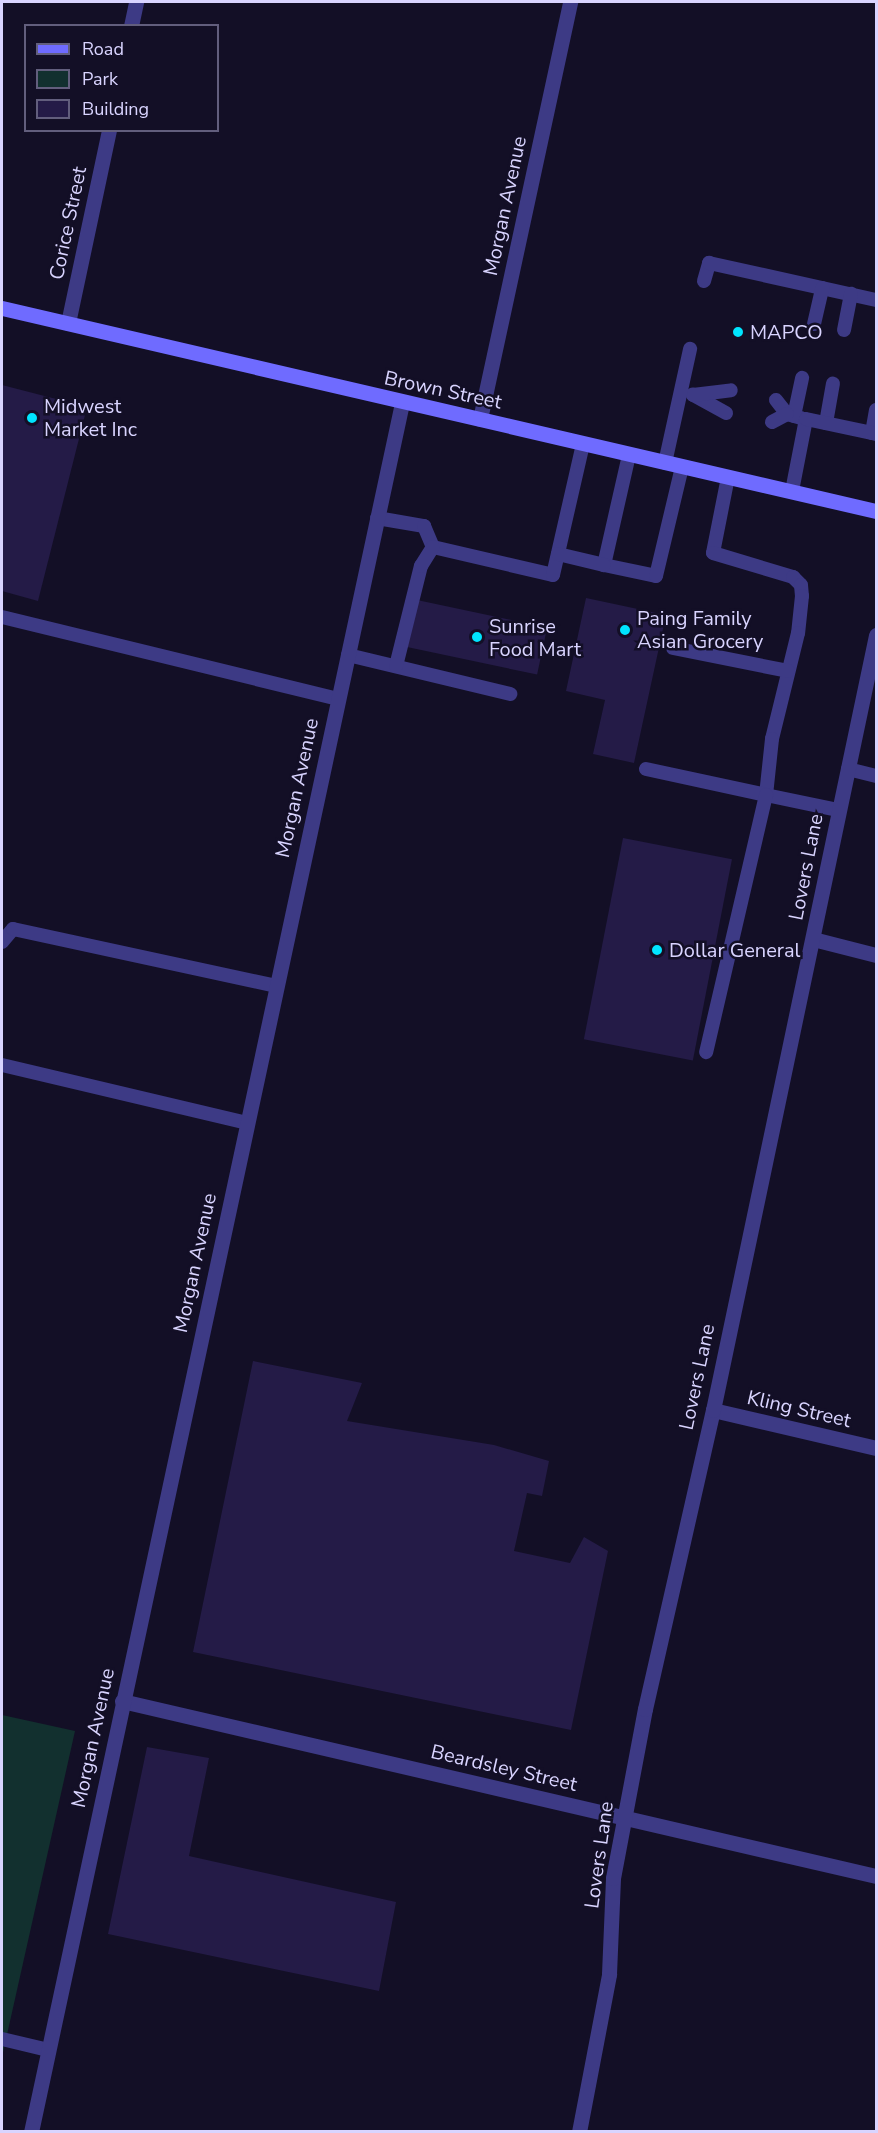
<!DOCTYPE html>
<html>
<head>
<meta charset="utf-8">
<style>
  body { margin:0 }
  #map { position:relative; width:878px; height:2133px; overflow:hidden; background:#130f26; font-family:"Nunito Sans",sans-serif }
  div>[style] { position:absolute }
  .green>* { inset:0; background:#12302f }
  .building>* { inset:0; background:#241b47; transform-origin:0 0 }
  .service>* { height:14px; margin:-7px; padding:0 7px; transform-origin:7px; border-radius:7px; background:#3d3a85 }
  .minor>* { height:15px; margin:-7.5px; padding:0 7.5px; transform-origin:7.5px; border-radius:7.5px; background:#3d3a85 }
  .tertiary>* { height:15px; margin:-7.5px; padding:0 7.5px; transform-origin:7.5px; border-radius:7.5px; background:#3d3a85 }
  .secondary>* { height:15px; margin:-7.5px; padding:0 7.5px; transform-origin:7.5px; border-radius:7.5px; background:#6f6bff }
  .dots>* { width:16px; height:16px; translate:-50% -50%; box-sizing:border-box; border:3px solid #130f26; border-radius:50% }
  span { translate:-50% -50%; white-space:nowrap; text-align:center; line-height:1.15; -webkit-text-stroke:5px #130f26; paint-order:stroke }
  .street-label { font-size:20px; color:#d9d4ff }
  .poi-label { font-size:20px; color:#d9d4ff }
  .left { translate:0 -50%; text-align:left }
  .frame { position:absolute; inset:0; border:3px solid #d9d4ff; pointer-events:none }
  .legend { position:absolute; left:24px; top:24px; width:195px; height:108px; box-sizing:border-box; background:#130f26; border:2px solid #625e7d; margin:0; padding:8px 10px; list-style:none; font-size:18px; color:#d9d4ff }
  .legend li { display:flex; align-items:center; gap:12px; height:30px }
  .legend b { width:30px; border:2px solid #625e7d }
</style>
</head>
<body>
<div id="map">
  <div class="green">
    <i style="clip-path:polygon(2px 1715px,75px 1731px,2px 2057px)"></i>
  </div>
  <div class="building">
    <i style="clip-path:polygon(2px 385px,87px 407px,38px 601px,2px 591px)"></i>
    <i style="clip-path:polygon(586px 598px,666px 615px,634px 763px,593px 754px,605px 700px,566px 691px)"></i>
    <i style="left:417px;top:600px;width:133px;height:48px;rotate:12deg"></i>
    <i style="left:623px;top:838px;width:111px;height:205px;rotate:11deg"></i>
    <i style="clip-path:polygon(253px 1361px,362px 1383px,347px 1421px,494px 1445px,549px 1461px,542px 1496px,527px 1493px,514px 1551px,570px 1563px,584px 1537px,608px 1551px,571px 1730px,193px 1652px)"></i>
    <i style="clip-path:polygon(147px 1747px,209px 1758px,189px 1856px,396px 1902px,379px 1991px,108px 1934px)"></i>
  </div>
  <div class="service">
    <i style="left:704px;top:281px;width:19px;rotate:-74deg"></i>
    <i style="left:709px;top:263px;width:171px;rotate:12.5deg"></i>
    <i style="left:814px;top:324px;width:37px;rotate:-77deg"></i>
    <i style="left:844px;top:330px;width:37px;rotate:-79deg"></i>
    <i style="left:776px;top:400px;width:18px;rotate:52deg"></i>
    <i style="left:787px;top:414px;width:15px;rotate:16deg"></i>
    <i style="left:876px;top:410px;width:23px;rotate:100deg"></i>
    <i style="left:872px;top:433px;width:4px;rotate:14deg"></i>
    <i style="left:726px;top:413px;width:38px;rotate:-151deg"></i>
    <i style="left:693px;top:395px;width:38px;rotate:-7deg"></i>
    <i style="left:794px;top:416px;width:39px;rotate:-78deg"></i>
    <i style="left:772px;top:422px;width:17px;rotate:-28deg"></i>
    <i style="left:826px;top:423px;width:40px;rotate:-80deg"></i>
    <i style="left:629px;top:455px;width:113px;rotate:102.8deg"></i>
    <i style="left:604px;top:565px;width:53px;rotate:11.9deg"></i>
    <i style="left:656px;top:576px;width:112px;rotate:-76.6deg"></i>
    <i style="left:665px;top:463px;width:117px;rotate:-77.6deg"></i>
    <i style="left:728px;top:477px;width:77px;rotate:101.2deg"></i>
    <i style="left:713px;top:553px;width:84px;rotate:16.7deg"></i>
    <i style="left:793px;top:577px;width:11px;rotate:45deg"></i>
    <i style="left:801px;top:585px;width:11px;rotate:85deg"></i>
    <i style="left:802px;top:596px;width:37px;rotate:96deg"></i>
    <i style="left:798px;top:633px;width:109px;rotate:103.8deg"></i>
    <i style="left:772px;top:739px;width:56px;rotate:96.1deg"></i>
    <i style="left:766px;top:795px;width:74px;rotate:11.8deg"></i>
    <i style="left:792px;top:491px;width:73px;rotate:-79deg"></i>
    <i style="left:806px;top:419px;width:67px;rotate:12deg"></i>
    <i style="left:377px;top:518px;width:48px;rotate:9.7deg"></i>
    <i style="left:424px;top:526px;width:23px;rotate:67deg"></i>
    <i style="left:433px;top:547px;width:123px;rotate:13.1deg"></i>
    <i style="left:553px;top:575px;width:134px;rotate:-77.1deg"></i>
    <i style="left:558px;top:554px;width:47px;rotate:13.4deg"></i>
    <i style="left:2px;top:617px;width:346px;rotate:13.7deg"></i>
    <i style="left:673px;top:648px;width:117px;rotate:11.3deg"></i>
    <i style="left:348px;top:655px;width:167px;rotate:13.5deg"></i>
    <i style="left:396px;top:666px;width:103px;rotate:-76deg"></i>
    <i style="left:421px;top:566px;width:22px;rotate:-58deg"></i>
    <i style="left:646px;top:769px;width:123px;rotate:12.2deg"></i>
    <i style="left:766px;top:795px;width:264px;rotate:103.1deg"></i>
    <i style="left:848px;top:769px;width:29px;rotate:14deg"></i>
    <i style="left:2px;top:942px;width:17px;rotate:-50deg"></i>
    <i style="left:13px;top:929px;width:269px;rotate:12.2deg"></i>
    <i style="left:2px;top:1065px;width:252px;rotate:13.3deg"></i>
    <i style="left:2px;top:2039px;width:47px;rotate:13.4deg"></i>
  </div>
  <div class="minor">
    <i style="left:131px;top:26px;width:25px;rotate:-78deg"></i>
    <i style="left:68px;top:323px;width:197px;rotate:-78deg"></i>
    <i style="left:480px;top:419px;width:427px;rotate:-77.8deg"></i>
    <i style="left:813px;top:939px;width:65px;rotate:14.3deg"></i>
    <i style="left:713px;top:1410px;width:167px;rotate:13.1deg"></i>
    <i style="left:122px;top:1701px;width:774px;rotate:13.07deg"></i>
    <i style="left:579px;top:2132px;width:161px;rotate:-79.2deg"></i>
    <i style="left:609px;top:1974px;width:96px;rotate:-87.6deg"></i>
    <i style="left:613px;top:1878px;width:172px;rotate:-79.3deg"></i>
    <i style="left:645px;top:1709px;width:307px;rotate:-77.2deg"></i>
    <i style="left:713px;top:1410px;width:792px;rotate:-78.12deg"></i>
  </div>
  <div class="tertiary">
    <i style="left:31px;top:2132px;width:1768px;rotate:-77.89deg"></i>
  </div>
  <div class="secondary">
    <i style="left:2px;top:308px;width:897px;rotate:13.08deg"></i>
  </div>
  <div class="dots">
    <i style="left:738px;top:332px;background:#00e5ff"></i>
    <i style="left:32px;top:418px;background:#00e5ff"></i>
    <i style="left:625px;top:630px;background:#00e5ff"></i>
    <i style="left:477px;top:637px;background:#00e5ff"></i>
    <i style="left:657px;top:950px;background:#00e5ff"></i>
  </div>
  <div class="street-label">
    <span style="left:505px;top:206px;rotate:-78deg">Morgan Avenue</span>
    <span style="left:68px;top:223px;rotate:-78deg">Corice Street</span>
    <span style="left:443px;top:390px;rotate:12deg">Brown Street</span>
    <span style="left:297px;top:788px;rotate:-78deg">Morgan Avenue</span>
    <span style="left:806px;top:867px;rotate:-79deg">Lovers Lane</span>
    <span style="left:195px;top:1263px;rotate:-78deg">Morgan Avenue</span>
    <span style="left:697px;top:1377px;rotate:-78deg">Lovers Lane</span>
    <span style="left:799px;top:1409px;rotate:13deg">Kling Street</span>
    <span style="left:93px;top:1738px;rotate:-78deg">Morgan Avenue</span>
    <span style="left:504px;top:1768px;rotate:13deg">Beardsley Street</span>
    <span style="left:599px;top:1855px;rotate:-82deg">Lovers Lane</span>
  </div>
  <div class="poi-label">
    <span class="left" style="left:750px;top:332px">MAPCO</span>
    <span class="left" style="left:44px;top:418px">Midwest<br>Market Inc</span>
    <span class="left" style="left:637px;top:630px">Paing Family<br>Asian Grocery</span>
    <span class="left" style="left:489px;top:638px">Sunrise<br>Food Mart</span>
    <span class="left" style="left:669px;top:950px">Dollar General</span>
  </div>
  <div class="frame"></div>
  <ul class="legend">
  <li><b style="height:8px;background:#6f6bff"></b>Road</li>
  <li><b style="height:16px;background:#12302f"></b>Park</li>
  <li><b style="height:16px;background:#241b47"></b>Building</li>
  </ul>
</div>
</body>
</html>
